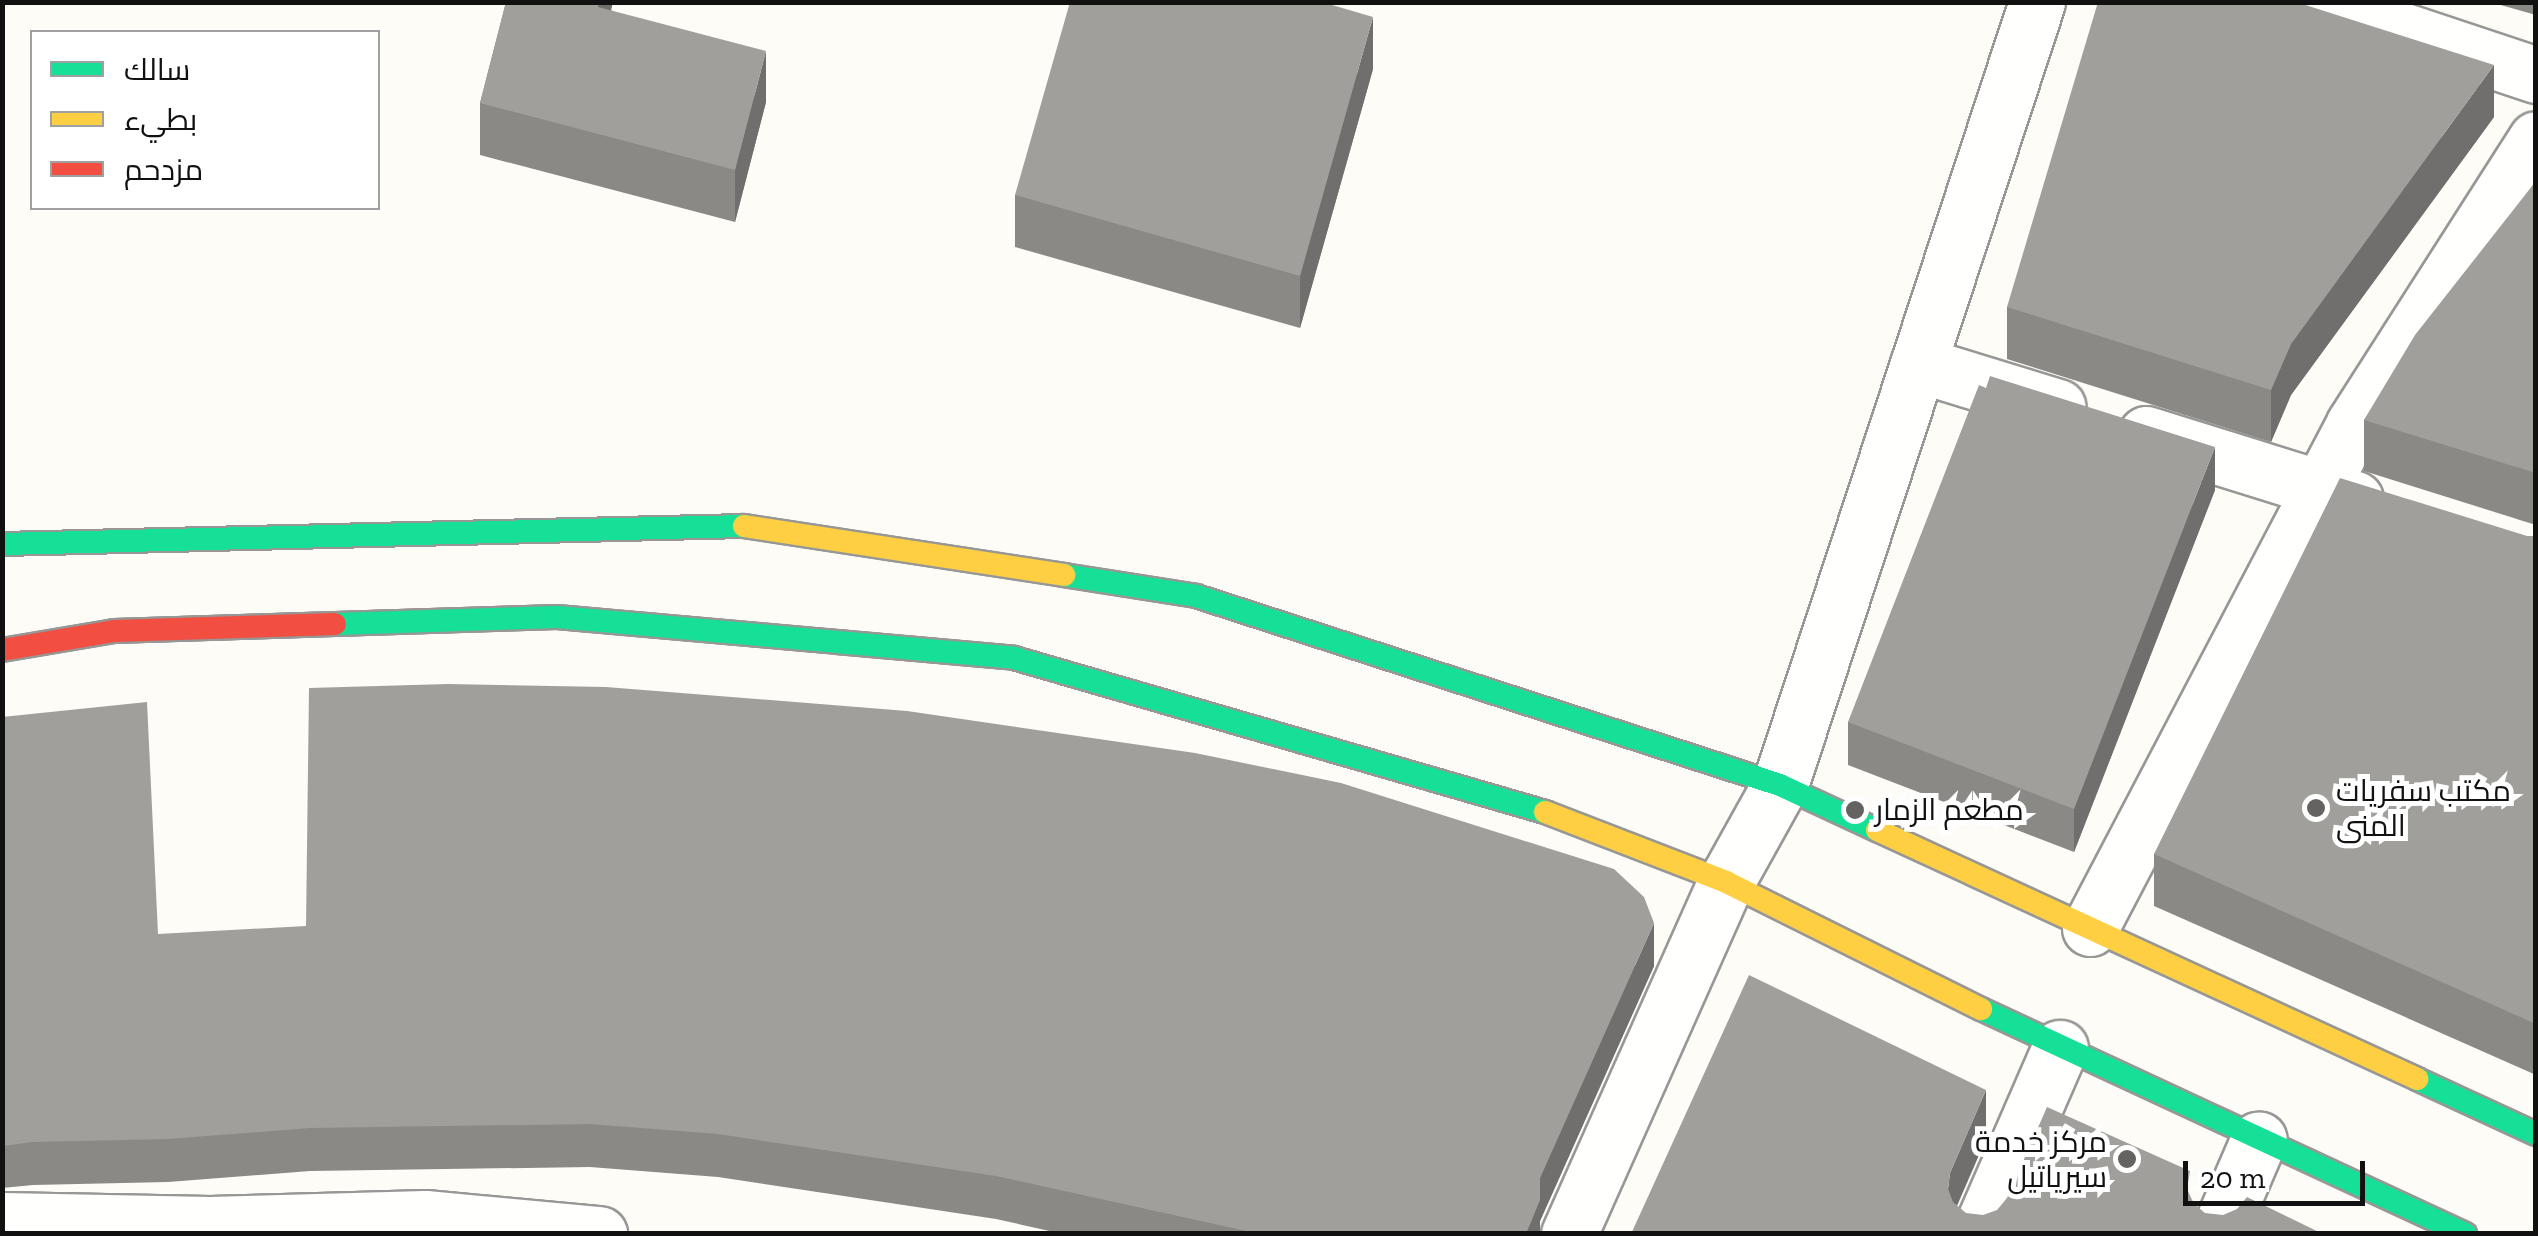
<!DOCTYPE html>
<html>
<head>
<meta charset="utf-8">
<style>
  body { margin:0 }
  #map { position:relative; width:2538px; height:1236px; overflow:hidden; background:#fdfcf7; font-family:"Zilla Slab",Cairo,serif }
  div>[style] { position:absolute }
  .roads { filter:drop-shadow(2px 0 #979795) drop-shadow(-2px 0 #979795) drop-shadow(0 2px #979795) drop-shadow(0 -2px #979795) }
  .street>* { height:55px; margin:-27.5px; padding:0 27.5px; transform-origin:27.5px; border-radius:27.5px; background:#fffffe }
  .fast>* { height:22px; margin:-11px; padding:0 11px; transform-origin:11px; border-radius:11px; background:#16e098 }
  .slow>* { height:22px; margin:-11px; padding:0 11px; transform-origin:11px; border-radius:11px; background:#ffcf43 }
  .jam>* { height:22px; margin:-11px; padding:0 11px; transform-origin:11px; border-radius:11px; background:#f24e42 }
  .wall>* { inset:0; background:#8a8986 }
  .shaded-wall>* { inset:0; background:#716f6d }
  .building>* { inset:0; background:#a19f9c }
  .dots>* { width:28px; height:28px; translate:-50% -50%; box-sizing:border-box; border:5px solid #fff; border-radius:50% }
  span { translate:-50% -50%; white-space:nowrap; text-align:center; line-height:1.15; -webkit-text-stroke:10px #fff; paint-order:stroke }
  .poi-label { font-size:30px; color:#111 }
  .left { translate:0 -50%; text-align:left }
  .right { translate:-100% -50%; text-align:right }
  .frame { position:absolute; inset:0; border:5px solid #111; pointer-events:none }
  .legend { position:absolute; left:30px; top:30px; width:350px; height:180px; box-sizing:border-box; background:#fff; border:2px solid #a0a0a0; margin:0; padding:12px 18px; list-style:none; font-size:30px; color:#111 }
  .legend li { display:flex; align-items:center; gap:20px; height:50px }
  .legend b { width:50px; border:2px solid #a0a0a0 }
  .scale { position:absolute; left:2183px; top:1161px; width:182px; height:45px; box-sizing:border-box; border:5px solid #111; border-top:0; padding-left:12px; font-size:30px; line-height:35px; white-space:nowrap; color:#111; -webkit-text-stroke:8px #fff; paint-order:stroke }
</style>
</head>
<body>
<div id="map">
  <div class="roads">
    <div class="street">
      <i style="left:2317px;top:2px;width:231px;rotate:18.4deg"></i>
      <i style="left:1918px;top:364px;width:146px;rotate:17.1deg"></i>
      <i style="left:2146px;top:434px;width:219px;rotate:17.3deg"></i>
      <i style="left:2090px;top:928px;width:569px;rotate:-62.35deg"></i>
      <i style="left:2354px;top:424px;width:338px;rotate:-57.4deg"></i>
      <i style="left:2px;top:1220px;width:208px;rotate:1.1deg"></i>
      <i style="left:210px;top:1224px;width:215px;rotate:-1.6deg"></i>
      <i style="left:425px;top:1218px;width:175px;rotate:5.3deg"></i>
      <i style="left:1569px;top:1234px;width:385px;rotate:-66deg"></i>
      <i style="left:1726px;top:882px;width:111px;rotate:-60.9deg"></i>
      <i style="left:1780px;top:785px;width:824px;rotate:-71.83deg"></i>
      <i style="left:1979px;top:1234px;width:203px;rotate:-66.5deg"></i>
      <i style="left:2218px;top:1234px;width:103px;rotate:-66.7deg"></i>
    </div>
    <div class="fast">
      <i style="left:2px;top:544px;width:742px;rotate:-1.39deg"></i>
      <i style="left:1064px;top:575px;width:134px;rotate:9deg"></i>
      <i style="left:1196px;top:596px;width:614px;rotate:17.93deg"></i>
      <i style="left:1780px;top:785px;width:107px;rotate:24.9deg"></i>
      <i style="left:335px;top:624px;width:222px;rotate:-1.8deg"></i>
      <i style="left:557px;top:617px;width:459px;rotate:5.1deg"></i>
      <i style="left:1014px;top:658px;width:553px;rotate:16.17deg"></i>
      <i style="left:1981px;top:1009px;width:534px;rotate:24.93deg"></i>
      <i style="left:2417px;top:1079px;width:131px;rotate:24.8deg"></i>
    </div>
    <div class="slow">
      <i style="left:744px;top:526px;width:324px;rotate:8.7deg"></i>
      <i style="left:1545px;top:812px;width:194px;rotate:21.1deg"></i>
      <i style="left:1726px;top:882px;width:285px;rotate:26.5deg"></i>
      <i style="left:1877px;top:830px;width:595px;rotate:24.75deg"></i>
    </div>
    <div class="jam">
      <i style="left:2px;top:650px;width:114px;rotate:-9.6deg"></i>
      <i style="left:114px;top:631px;width:221px;rotate:-1.8deg"></i>
    </div>
  </div>
  <div class="wall">
    <i style="clip-path:polygon(506px 2px,613px 2px,611px 10px,766px 102px,735px 222px,480px 155px,480px 103px)"></i>
    <i style="clip-path:polygon(2490px 2px,2536px 2px,2536px 15px)"></i>
    <i style="clip-path:polygon(1373px 69px,1300px 328px,1015px 247px,1015px 195px)"></i>
    <i style="clip-path:polygon(2494px 117px,2291px 395px,2271px 442px,2007px 359px,2007px 307px)"></i>
    <i style="clip-path:polygon(2536px 181px,2536px 525px,2364px 471px,2364px 420px)"></i>
    <i style="clip-path:polygon(2215px 490px,2074px 852px,1848px 765px,1848px 722px)"></i>
    <i style="clip-path:polygon(2527px 536px,2536px 536px,2536px 1075px,2154px 906px,2154px 854px)"></i>
    <i style="clip-path:polygon(2px 717px,158px 934px,1654px 966px,1540px 1221px,1540px 1234px,1063px 1234px,996px 1219px,718px 1177px,590px 1167px,310px 1171px,168px 1182px,33px 1185px,2px 1188px)"></i>
  </div>
  <div class="shaded-wall">
    <i style="clip-path:polygon(599px 2px,613px 2px,598px 59px,598px 7px)"></i>
    <i style="clip-path:polygon(1373px 17px,1373px 69px,1300px 328px,1300px 276px)"></i>
    <i style="clip-path:polygon(766px 51px,766px 102px,735px 222px,735px 170px)"></i>
    <i style="clip-path:polygon(2494px 65px,2494px 117px,2291px 395px,2271px 442px,2271px 390px,2291px 344px)"></i>
    <i style="clip-path:polygon(2215px 447px,2215px 490px,2074px 852px,2074px 809px)"></i>
    <i style="clip-path:polygon(1654px 923px,1654px 966px,1540px 1221px,1540px 1234px,1526px 1234px,1540px 1178px)"></i>
    <i style="clip-path:polygon(1986px 1090px,1986px 1139px,1950px 1222px,1948px 1189px,1950px 1173px)"></i>
  </div>
  <div class="building">
    <i style="clip-path:polygon(506px 2px,599px 2px,598px 7px,766px 51px,735px 170px,480px 103px)"></i>
    <i style="clip-path:polygon(1070px 2px,1322px 2px,1373px 17px,1300px 276px,1015px 195px)"></i>
    <i style="clip-path:polygon(2098px 2px,2296px 2px,2494px 65px,2291px 344px,2271px 390px,2007px 307px)"></i>
    <i style="clip-path:polygon(2536px 181px,2536px 473px,2364px 420px,2415px 335px)"></i>
    <i style="clip-path:polygon(1990px 376px,2215px 447px,2074px 809px,1848px 722px,1979px 385px,1986px 388px)"></i>
    <i style="clip-path:polygon(2340px 478px,2527px 536px,2536px 536px,2536px 1024px,2154px 854px)"></i>
    <i style="clip-path:polygon(448px 684px,606px 687px,907px 711px,1195px 753px,1341px 783px,1614px 869px,1644px 897px,1654px 923px,1540px 1178px,1540px 1200px,1526px 1234px,1260px 1234px,996px 1176px,718px 1134px,590px 1124px,310px 1128px,168px 1139px,33px 1142px,2px 1146px,2px 717px,147px 702px,158px 934px,306px 926px,309px 688px)"></i>
    <i style="clip-path:polygon(1749px 975px,1986px 1090px,1950px 1173px,1948px 1189px,1953px 1202px,1966px 1213px,1983px 1215px,1997px 1210px,2007px 1198px,2047px 1107px,2190px 1171px,2187px 1189px,2194px 1204px,2205px 1213px,2223px 1215px,2237px 1209px,2247px 1197px,2323px 1234px,1631px 1234px)"></i>
  </div>
  <div class="dots">
    <i style="left:2316px;top:808px;background:#646362"></i>
    <i style="left:1855px;top:810px;background:#646362"></i>
    <i style="left:2127px;top:1159px;background:#646362"></i>
  </div>
  <div class="poi-label">
    <span class="left" style="left:2336px;top:808px">مكتب سفريات<br>المنى</span>
    <span class="left" style="left:1875px;top:810px">مطعم الزمار</span>
    <span class="right" style="left:2107px;top:1159px">مركز خدمة<br>سيرياتيل</span>
  </div>
  <div class="frame"></div>
  <ul class="legend">
  <li><b style="height:12px;background:#16e098"></b>سالك</li>
  <li><b style="height:12px;background:#ffcf43"></b>بطيء</li>
  <li><b style="height:12px;background:#f24e42"></b>مزدحم</li>
  </ul>
  <div class="scale">20 m</div>
</div>
</body>
</html>
